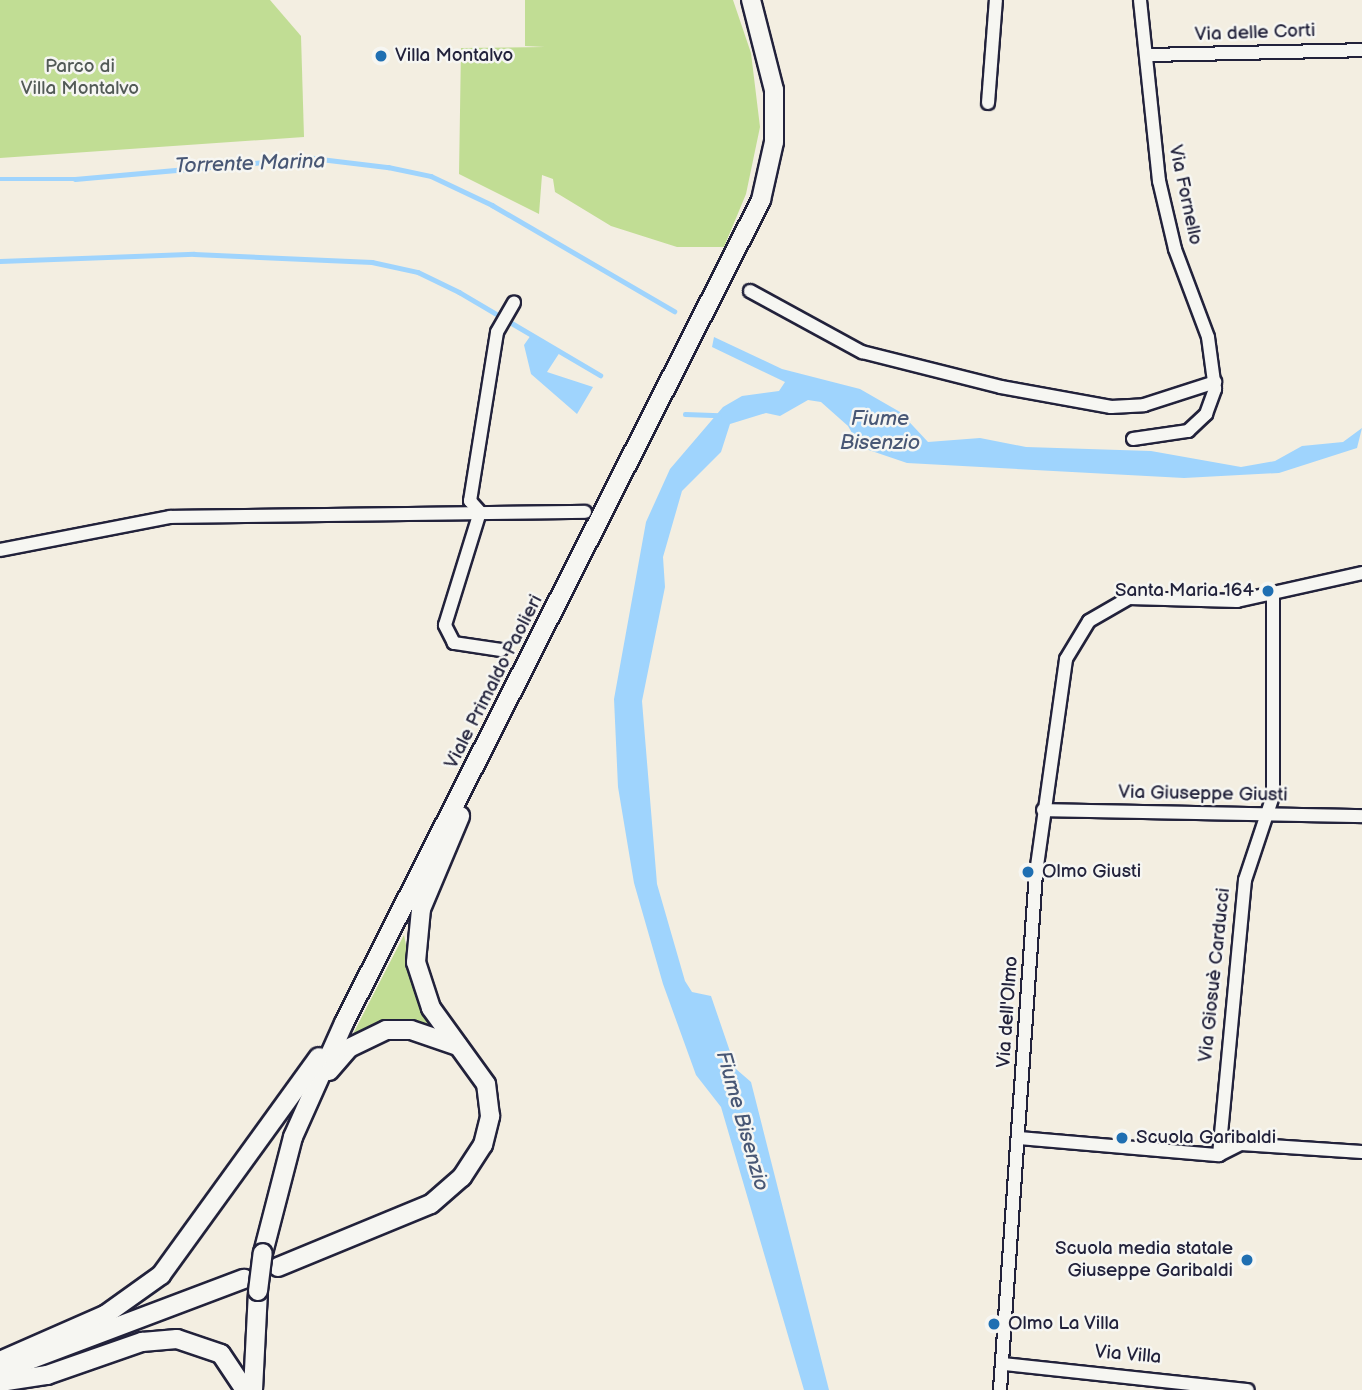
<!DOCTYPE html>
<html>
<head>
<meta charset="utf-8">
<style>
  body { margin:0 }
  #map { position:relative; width:1362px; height:1390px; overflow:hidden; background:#f3eee1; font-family:"Balsamiq Sans",sans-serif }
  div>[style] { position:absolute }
  .green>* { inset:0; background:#c1dd94 }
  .water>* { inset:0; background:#9fd4fd }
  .stream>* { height:4.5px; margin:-2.25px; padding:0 2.25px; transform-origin:2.25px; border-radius:2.25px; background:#9fd4fd }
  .roads { filter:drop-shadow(2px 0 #22223b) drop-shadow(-2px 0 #22223b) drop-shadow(0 2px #22223b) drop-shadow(0 -2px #22223b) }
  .minor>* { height:12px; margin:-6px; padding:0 6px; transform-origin:6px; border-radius:6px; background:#f6f6f2 }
  .secondary>* { height:18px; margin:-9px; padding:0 9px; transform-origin:9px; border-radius:9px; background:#f6f6f2 }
  .bridges { filter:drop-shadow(2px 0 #22223b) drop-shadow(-2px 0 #22223b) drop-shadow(0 2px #22223b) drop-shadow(0 -2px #22223b) }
  .secondary-bridge>* { height:18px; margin:-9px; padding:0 9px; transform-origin:9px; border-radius:9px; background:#f6f6f2 }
  .dots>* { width:19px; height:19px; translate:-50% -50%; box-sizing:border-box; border:4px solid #f6f6f2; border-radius:50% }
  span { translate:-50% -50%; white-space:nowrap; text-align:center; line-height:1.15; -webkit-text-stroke:5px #f6f6f2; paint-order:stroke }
  .street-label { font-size:19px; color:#22223b }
  .poi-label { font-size:19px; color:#22223b }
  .left { translate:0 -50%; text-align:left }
  .right { translate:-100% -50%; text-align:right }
  .park-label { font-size:19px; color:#525a56 }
  .water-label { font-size:21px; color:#485775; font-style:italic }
</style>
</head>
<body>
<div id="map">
  <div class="green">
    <i style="clip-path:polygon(0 0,270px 0,301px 36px,304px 137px,0 158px)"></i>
    <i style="clip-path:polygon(525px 0,733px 0,751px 53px,760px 127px,746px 194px,724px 247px,677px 247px,611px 226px,555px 192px,553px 179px,542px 175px,539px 214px,459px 174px,461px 48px,545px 47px,525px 46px)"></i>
    <i style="clip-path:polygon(404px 935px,414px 987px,434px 1027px,390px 1022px,353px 1034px)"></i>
  </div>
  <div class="water">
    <i style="clip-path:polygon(531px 335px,560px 352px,547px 372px,593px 387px,577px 414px,531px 374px,524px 345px)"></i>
    <i style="clip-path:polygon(714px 337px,782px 369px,860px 389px,900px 412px,928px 442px,980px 438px,1026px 447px,1151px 451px,1241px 467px,1275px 461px,1302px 446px,1343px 442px,1362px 428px,1357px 448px,1279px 473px,1184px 478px,907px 463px,860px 447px,848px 426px,821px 402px,808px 400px,780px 416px,766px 413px,730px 424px,721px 452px,682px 491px,663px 557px,665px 587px,642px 701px,657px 884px,685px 981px,692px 992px,711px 996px,736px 1069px,751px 1082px,829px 1390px,804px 1390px,721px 1107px,696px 1075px,663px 984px,634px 883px,618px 787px,614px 699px,646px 522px,670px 469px,723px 407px,742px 396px,779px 391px,785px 382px,712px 347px)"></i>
  </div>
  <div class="stream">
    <i style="left:0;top:179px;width:75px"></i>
    <i style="left:75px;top:179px;width:238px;rotate:-5.1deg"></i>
    <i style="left:312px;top:158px;width:77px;rotate:6.8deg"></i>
    <i style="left:388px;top:167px;width:44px;rotate:11.8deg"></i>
    <i style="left:431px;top:176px;width:68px;rotate:25.4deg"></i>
    <i style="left:492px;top:205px;width:211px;rotate:30.2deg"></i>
    <i style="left:0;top:261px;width:194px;rotate:-2.1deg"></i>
    <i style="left:194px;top:254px;width:178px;rotate:2.6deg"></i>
    <i style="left:372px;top:262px;width:47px;rotate:12.3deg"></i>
    <i style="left:418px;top:272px;width:46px;rotate:26deg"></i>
    <i style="left:459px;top:292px;width:164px;rotate:30.5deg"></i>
    <i style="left:685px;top:414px;width:34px;rotate:2deg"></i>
  </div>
  <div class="roads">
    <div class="minor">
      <i style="left:1149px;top:55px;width:213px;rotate:-1.3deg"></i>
      <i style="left:988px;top:103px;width:103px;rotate:-85.6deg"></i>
      <i style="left:750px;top:291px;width:128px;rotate:28.6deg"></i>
      <i style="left:862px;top:352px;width:143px;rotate:14.1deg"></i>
      <i style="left:1001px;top:387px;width:112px;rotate:10.3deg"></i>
      <i style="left:1111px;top:407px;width:33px;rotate:-3deg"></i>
      <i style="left:1144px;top:405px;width:75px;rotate:-17.9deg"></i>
      <i style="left:1133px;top:439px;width:56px;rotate:-8.3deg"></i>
      <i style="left:1188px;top:431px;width:25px;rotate:-43deg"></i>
      <i style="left:1206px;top:414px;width:27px;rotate:-70deg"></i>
      <i style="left:1215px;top:389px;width:52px;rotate:-97.7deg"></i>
      <i style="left:1208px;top:337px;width:94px;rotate:-110.6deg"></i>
      <i style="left:1175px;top:249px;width:70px;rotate:-103.2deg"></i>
      <i style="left:1159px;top:181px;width:182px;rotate:-96deg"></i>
      <i style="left:0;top:550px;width:173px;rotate:-11deg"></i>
      <i style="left:170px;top:517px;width:415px;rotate:-0.7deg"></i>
      <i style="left:501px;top:650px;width:48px;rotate:-171.5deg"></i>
      <i style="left:454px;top:643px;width:20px;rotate:-117deg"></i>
      <i style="left:445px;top:625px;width:118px;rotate:-72.8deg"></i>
      <i style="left:480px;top:512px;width:15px;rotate:-132deg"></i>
      <i style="left:470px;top:501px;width:171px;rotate:-80.9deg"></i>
      <i style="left:497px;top:332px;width:34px;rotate:-60deg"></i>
      <i style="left:1043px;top:810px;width:319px;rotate:1.1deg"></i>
      <i style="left:1019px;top:1138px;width:201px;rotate:4.9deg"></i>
      <i style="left:1219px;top:1155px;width:25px;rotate:-27deg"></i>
      <i style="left:1241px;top:1144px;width:121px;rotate:3.8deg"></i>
      <i style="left:1219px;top:1155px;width:276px;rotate:-84.6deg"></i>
      <i style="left:1245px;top:880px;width:89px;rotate:-71.6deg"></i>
      <i style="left:1273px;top:796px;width:202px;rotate:-90deg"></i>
      <i style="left:1004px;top:1364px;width:245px;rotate:6.1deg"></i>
      <i style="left:1000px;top:1390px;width:518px;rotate:-86.02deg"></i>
      <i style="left:1036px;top:873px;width:216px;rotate:-82deg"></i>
      <i style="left:1066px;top:659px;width:44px;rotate:-58.8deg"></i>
      <i style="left:1089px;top:621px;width:46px;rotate:-29.9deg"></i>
      <i style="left:1129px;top:598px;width:108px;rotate:1.6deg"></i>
      <i style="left:1237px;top:601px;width:128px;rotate:-12.6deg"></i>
    </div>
    <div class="secondary">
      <i style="left:329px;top:1071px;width:30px;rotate:-49deg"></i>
      <i style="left:349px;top:1048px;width:41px;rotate:-25.9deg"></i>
      <i style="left:386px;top:1030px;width:25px"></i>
      <i style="left:411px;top:1030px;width:50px;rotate:18.8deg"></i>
      <i style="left:263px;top:1253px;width:120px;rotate:-75.5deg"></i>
      <i style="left:293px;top:1137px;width:125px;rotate:-65.9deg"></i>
      <i style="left:344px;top:1023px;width:923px;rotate:-63.13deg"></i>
      <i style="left:761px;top:200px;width:59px;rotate:-77.4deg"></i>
      <i style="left:774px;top:142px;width:52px;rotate:-90deg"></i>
      <i style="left:774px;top:90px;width:93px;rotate:-104.3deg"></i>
      <i style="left:278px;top:1267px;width:165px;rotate:-22.4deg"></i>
      <i style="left:431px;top:1204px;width:41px;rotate:-41.1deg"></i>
      <i style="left:462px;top:1177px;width:38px;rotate:-57deg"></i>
      <i style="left:483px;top:1145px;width:30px;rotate:-76deg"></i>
      <i style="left:490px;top:1116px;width:32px;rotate:-97deg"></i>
      <i style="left:486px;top:1084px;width:94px;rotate:-125.9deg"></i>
      <i style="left:431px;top:1008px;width:48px;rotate:-108.1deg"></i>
      <i style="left:416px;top:962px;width:53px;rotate:-84.6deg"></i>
      <i style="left:421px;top:909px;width:101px;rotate:-67.2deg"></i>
      <i style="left:0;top:1361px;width:115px;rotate:-23.7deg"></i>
      <i style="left:105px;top:1315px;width:69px;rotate:-35.5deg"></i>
      <i style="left:161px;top:1275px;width:269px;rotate:-54.1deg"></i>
      <i style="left:0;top:1371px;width:261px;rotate:-20.7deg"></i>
      <i style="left:0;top:1382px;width:48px;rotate:-8.5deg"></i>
      <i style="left:47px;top:1375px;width:101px;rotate:-19.2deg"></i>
      <i style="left:142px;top:1342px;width:35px;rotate:-5deg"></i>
      <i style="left:177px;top:1339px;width:46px;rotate:18.8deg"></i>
      <i style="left:221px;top:1354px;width:43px;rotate:56.3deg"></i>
      <i style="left:253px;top:1390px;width:99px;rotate:-87.1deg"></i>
    </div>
  </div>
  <div class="bridges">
    <div class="secondary-bridge">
      <i style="left:258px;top:1291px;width:38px;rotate:-83deg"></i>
    </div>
  </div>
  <div class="dots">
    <i style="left:381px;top:56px;background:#1f6fb2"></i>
    <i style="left:1268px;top:591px;background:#1f6fb2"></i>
    <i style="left:1028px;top:872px;background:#1f6fb2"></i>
    <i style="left:1122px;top:1138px;background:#1f6fb2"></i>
    <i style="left:1247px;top:1260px;background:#1f6fb2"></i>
    <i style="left:994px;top:1324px;background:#1f6fb2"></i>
  </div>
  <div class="street-label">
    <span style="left:1255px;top:33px;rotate:-2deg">Via delle Corti</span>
    <span style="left:1185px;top:195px;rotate:78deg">Via Fornello</span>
    <span style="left:494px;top:682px;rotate:-63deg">Viale Primaldo Paolieri</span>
    <span style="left:1203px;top:794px;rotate:1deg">Via Giuseppe Giusti</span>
    <span style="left:1215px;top:975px;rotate:-84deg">Via Giosuè Carducci</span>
    <span style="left:1008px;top:1012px;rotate:-86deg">Via dell'Olmo</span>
    <span style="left:1128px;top:1355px;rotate:5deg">Via Villa</span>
  </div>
  <div class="poi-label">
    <span class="left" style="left:395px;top:56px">Villa Montalvo</span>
    <span class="right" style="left:1254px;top:591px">Santa Maria 164</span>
    <span class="left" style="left:1042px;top:872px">Olmo Giusti</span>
    <span class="left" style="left:1136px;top:1138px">Scuola Garibaldi</span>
    <span class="right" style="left:1233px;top:1260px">Scuola media statale<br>Giuseppe Garibaldi</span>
    <span class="left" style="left:1008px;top:1324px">Olmo La Villa</span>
  </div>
  <div class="park-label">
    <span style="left:80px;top:78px">Parco di<br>Villa Montalvo</span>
  </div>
  <div class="water-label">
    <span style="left:250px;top:164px;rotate:-2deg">Torrente Marina</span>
    <span style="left:880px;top:431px">Fiume<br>Bisenzio</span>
    <span style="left:742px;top:1121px;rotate:74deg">Fiume Bisenzio</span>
  </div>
</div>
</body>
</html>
